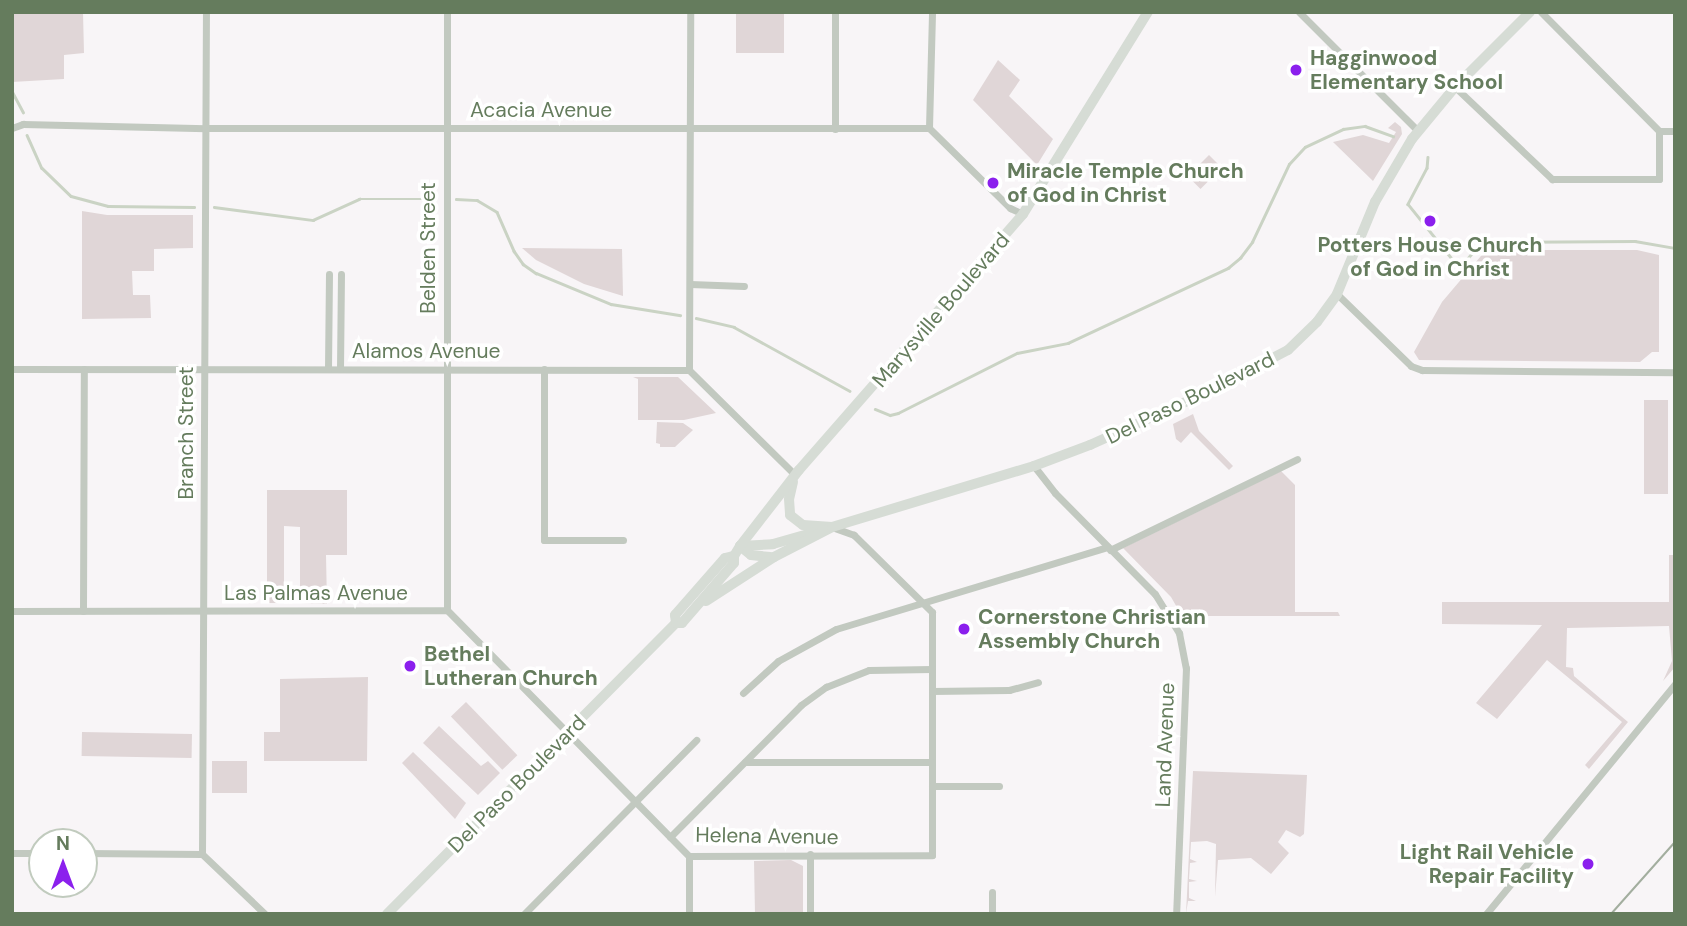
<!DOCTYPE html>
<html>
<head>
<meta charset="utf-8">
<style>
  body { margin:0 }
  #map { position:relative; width:1687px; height:926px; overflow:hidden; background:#f8f5f7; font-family:"DM Sans",sans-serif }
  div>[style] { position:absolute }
  .green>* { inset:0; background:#e0d6d7; transform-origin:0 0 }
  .stream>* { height:2.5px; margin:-1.25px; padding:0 1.25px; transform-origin:1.25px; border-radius:1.25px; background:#cad3c4 }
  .street>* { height:7px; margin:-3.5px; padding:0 3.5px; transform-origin:3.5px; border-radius:3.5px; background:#c2c9c0 }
  .secondary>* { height:10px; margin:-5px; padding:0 5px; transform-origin:5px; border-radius:5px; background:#d6dcd5 }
  .tram>* { height:2px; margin:-1px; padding:0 1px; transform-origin:1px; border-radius:1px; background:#a3ae9f }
  .dots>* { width:19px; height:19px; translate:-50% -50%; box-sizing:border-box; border:4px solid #fff; border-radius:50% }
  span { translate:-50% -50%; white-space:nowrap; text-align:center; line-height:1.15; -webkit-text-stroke:7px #fff; paint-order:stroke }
  .poi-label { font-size:21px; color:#657c5d; font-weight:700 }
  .left { translate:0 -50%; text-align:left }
  .right { translate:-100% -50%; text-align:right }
  .street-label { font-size:21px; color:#657c5d }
  .frame { position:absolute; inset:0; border:14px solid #657c5d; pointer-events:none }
  .north { position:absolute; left:28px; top:828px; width:70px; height:70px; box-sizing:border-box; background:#fff; border:2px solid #c1cbbe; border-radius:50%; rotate:0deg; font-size:19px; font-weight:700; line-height:28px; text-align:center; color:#657c5d }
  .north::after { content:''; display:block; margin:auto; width:24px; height:32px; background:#8b20ed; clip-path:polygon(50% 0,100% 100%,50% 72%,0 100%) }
</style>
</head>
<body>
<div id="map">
  <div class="green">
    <i style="clip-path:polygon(12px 12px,83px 12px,84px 53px,64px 55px,64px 79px,12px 82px)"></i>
    <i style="left:736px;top:12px;width:48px;height:41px"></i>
    <i style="clip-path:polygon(998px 60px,1020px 80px,1009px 96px,1053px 139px,1037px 165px,973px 100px)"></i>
    <i style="clip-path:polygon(1395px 122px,1401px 127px,1402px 134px,1373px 181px,1333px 142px,1363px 135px,1389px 143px,1396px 132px,1388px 128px)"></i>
    <i style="left:1209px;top:155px;width:18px;height:30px;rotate:45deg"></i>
    <i style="clip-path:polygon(82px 211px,107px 215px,193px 215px,193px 248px,154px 249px,154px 271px,132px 271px,133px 295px,150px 295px,151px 318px,82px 319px)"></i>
    <i style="clip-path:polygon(522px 248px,622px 249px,623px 296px,584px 284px,536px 260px)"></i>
    <i style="clip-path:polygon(1486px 250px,1637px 250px,1659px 255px,1659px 352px,1652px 352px,1640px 362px,1419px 360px,1414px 352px,1442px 302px)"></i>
    <i style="clip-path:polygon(633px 377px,678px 377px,716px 413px,684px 420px,638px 420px,638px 379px)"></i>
    <i style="left:1644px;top:400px;width:24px;height:94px"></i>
    <i style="clip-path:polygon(1193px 414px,1199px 431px,1233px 466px,1229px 470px,1191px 432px,1181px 443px,1176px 439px,1173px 424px)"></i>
    <i style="clip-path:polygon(657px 422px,683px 423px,693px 430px,675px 447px,660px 447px,660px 444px,656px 443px)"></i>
    <i style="clip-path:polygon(1281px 471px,1295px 485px,1295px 612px,1338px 612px,1340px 616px,1204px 616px,1186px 623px,1171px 597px,1123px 548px)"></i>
    <i style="clip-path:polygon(267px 490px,347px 490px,347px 555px,326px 555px,327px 604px,300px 603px,300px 527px,284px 526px,284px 603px,267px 603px)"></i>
    <i style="clip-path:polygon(1669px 555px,1675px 555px,1675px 667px,1663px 681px,1672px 661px,1669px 626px,1567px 628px,1566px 667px,1573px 668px,1574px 676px,1628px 722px,1589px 769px,1585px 765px,1622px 722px,1547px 660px,1497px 719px,1476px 703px,1542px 625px,1442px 624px,1442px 602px,1669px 602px)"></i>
    <i style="clip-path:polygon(368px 677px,367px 761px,264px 761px,264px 732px,280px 732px,280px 679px)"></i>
    <i style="left:466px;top:702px;width:74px;height:21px;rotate:46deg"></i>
    <i style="clip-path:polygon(439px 726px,481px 766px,488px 761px,500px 773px,478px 795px,423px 743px)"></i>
    <i style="left:82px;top:732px;width:110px;height:24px;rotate:1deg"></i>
    <i style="clip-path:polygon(413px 752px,466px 803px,455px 819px,402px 763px)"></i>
    <i style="left:212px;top:761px;width:35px;height:32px"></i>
    <i style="clip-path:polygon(1193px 771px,1307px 775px,1304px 834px,1300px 837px,1286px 830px,1278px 842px,1289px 853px,1271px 874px,1251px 858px,1218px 860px,1215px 897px,1216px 844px,1207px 841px,1191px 842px,1190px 859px,1197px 862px,1190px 863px,1189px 879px,1197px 881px,1189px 882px,1189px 898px,1196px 901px,1188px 901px,1186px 914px)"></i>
    <i style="clip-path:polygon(791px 860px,803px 866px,803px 914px,755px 914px,754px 861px)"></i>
  </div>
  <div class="stream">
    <i style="left:12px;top:91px;width:24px;rotate:62deg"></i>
    <i style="left:27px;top:135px;width:36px;rotate:66deg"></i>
    <i style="left:42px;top:168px;width:40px;rotate:44deg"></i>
    <i style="left:71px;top:196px;width:38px;rotate:15deg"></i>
    <i style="left:108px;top:206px;width:86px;rotate:0.7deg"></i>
    <i style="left:1428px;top:157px;width:11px;rotate:95deg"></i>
    <i style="left:1427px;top:168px;width:41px;rotate:117.8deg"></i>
    <i style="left:1408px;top:204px;width:78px;rotate:51.2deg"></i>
    <i style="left:1457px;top:265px;width:5px"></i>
    <i style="left:1462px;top:265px;width:25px;rotate:-50deg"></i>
    <i style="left:1478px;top:246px;width:11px;rotate:-22deg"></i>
    <i style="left:1488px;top:242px;width:147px;rotate:-0.4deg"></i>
    <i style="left:1635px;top:241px;width:41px;rotate:9.9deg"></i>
    <i style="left:456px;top:199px;width:21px;rotate:3deg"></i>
    <i style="left:477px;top:200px;width:23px;rotate:31deg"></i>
    <i style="left:497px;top:212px;width:43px;rotate:66.4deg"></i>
    <i style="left:514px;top:251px;width:16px;rotate:55deg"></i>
    <i style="left:523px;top:264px;width:16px;rotate:35deg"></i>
    <i style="left:536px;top:273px;width:81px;rotate:22.5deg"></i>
    <i style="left:611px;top:304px;width:70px;rotate:9.1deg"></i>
    <i style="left:214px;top:207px;width:100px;rotate:7.5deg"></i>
    <i style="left:313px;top:220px;width:51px;rotate:-24.5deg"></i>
    <i style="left:359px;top:199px;width:76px"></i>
    <i style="left:696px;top:318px;width:39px;rotate:13deg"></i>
    <i style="left:734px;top:327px;width:132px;rotate:28.9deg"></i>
    <i style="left:875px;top:409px;width:16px;rotate:22deg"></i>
    <i style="left:890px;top:415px;width:8px;rotate:-14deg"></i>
    <i style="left:898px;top:413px;width:133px;rotate:-26.8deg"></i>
    <i style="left:1017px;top:353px;width:52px;rotate:-11.1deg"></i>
    <i style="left:1068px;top:343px;width:177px;rotate:-25.1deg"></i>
    <i style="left:1228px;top:268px;width:16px;rotate:-40deg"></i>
    <i style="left:1240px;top:258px;width:20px;rotate:-53deg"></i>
    <i style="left:1252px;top:242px;width:86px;rotate:-64.6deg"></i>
    <i style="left:1289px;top:164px;width:23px;rotate:-47deg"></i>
    <i style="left:1305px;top:147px;width:42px;rotate:-25.3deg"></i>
    <i style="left:1343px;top:129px;width:22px;rotate:-8deg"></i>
    <i style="left:1365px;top:126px;width:30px;rotate:20deg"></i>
  </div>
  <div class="street">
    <i style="left:447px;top:12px;width:598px;rotate:90deg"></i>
    <i style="left:1299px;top:12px;width:168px;rotate:45deg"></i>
    <i style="left:1541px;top:12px;width:168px;rotate:45.2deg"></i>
    <i style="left:1659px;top:131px;width:16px"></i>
    <i style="left:1455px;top:87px;width:134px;rotate:43.5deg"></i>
    <i style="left:1552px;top:179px;width:107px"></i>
    <i style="left:1659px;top:179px;width:48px;rotate:-90deg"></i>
    <i style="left:12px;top:128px;width:12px;rotate:-20deg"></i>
    <i style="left:23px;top:124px;width:183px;rotate:1.3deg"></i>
    <i style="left:206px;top:128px;width:723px"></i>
    <i style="left:929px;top:128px;width:114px;rotate:44.6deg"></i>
    <i style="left:1010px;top:208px;width:14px;rotate:25deg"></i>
    <i style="left:929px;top:128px;width:116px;rotate:-88.5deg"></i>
    <i style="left:835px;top:129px;width:117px;rotate:-90deg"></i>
    <i style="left:690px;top:284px;width:54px;rotate:2.1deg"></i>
    <i style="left:1337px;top:294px;width:103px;rotate:44.2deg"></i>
    <i style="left:1411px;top:366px;width:12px;rotate:20deg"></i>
    <i style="left:1422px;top:370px;width:253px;rotate:0.5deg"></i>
    <i style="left:12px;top:369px;width:677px;rotate:0.08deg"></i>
    <i style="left:689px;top:370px;width:149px;rotate:44.7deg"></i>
    <i style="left:328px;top:369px;width:95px;rotate:-89.4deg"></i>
    <i style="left:340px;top:369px;width:95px;rotate:-89.4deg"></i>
    <i style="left:544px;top:369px;width:171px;rotate:90deg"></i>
    <i style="left:544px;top:540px;width:79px"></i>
    <i style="left:689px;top:370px;width:358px;rotate:-89.8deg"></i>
    <i style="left:1034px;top:466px;width:34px;rotate:52deg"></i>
    <i style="left:1055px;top:493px;width:142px;rotate:45.3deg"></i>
    <i style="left:1155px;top:594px;width:46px;rotate:58.4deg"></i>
    <i style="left:1179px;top:633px;width:36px;rotate:79deg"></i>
    <i style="left:1186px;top:668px;width:246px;rotate:92.3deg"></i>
    <i style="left:1110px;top:550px;width:208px;rotate:-25.9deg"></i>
    <i style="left:12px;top:611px;width:435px;rotate:-0.1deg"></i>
    <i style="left:447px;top:610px;width:345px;rotate:45.5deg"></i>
    <i style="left:689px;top:856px;width:243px;rotate:-0.2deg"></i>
    <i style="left:932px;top:855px;width:243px;rotate:-90deg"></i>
    <i style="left:932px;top:612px;width:110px;rotate:-135.4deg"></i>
    <i style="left:854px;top:535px;width:23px;rotate:-160deg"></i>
    <i style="left:83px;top:611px;width:242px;rotate:-89.8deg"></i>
    <i style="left:932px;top:691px;width:77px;rotate:-0.7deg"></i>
    <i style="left:1009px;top:690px;width:30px;rotate:-15deg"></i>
    <i style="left:743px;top:693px;width:47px;rotate:-42.4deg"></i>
    <i style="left:778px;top:661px;width:66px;rotate:-28.9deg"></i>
    <i style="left:836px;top:629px;width:284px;rotate:-16.8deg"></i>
    <i style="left:745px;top:762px;width:187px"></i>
    <i style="left:932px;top:786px;width:67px"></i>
    <i style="left:670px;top:837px;width:186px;rotate:-45.2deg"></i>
    <i style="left:801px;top:705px;width:31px;rotate:-36deg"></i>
    <i style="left:826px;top:687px;width:46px;rotate:-21.6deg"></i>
    <i style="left:869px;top:670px;width:63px;rotate:-0.9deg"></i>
    <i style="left:12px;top:853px;width:30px"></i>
    <i style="left:84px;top:853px;width:118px;rotate:0.5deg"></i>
    <i style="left:202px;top:854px;width:87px;rotate:43.6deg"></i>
    <i style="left:202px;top:854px;width:842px;rotate:-89.73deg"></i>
    <i style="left:689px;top:856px;width:58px;rotate:90deg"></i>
    <i style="left:524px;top:914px;width:245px;rotate:-45.3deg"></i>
    <i style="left:810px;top:914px;width:60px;rotate:-90deg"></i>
    <i style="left:992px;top:914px;width:22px;rotate:-90deg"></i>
    <i style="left:1486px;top:914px;width:298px;rotate:-50.6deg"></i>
  </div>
  <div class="secondary">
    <i style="left:793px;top:482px;width:17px;rotate:103deg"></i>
    <i style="left:789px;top:499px;width:16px;rotate:86deg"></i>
    <i style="left:790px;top:515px;width:16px;rotate:38deg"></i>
    <i style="left:803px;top:525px;width:29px;rotate:4deg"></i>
    <i style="left:740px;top:546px;width:33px;rotate:-3deg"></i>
    <i style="left:773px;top:544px;width:41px;rotate:-15.8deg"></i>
    <i style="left:740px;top:546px;width:14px;rotate:39deg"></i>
    <i style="left:751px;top:555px;width:19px;rotate:6deg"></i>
    <i style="left:706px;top:601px;width:81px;rotate:-32.9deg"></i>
    <i style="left:774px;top:557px;width:65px;rotate:-27.3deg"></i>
    <i style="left:832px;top:527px;width:211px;rotate:-16.8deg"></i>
    <i style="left:1034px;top:466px;width:60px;rotate:-20.6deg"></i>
    <i style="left:1090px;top:445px;width:124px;rotate:-24.3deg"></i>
    <i style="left:1203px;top:394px;width:96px;rotate:-27.4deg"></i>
    <i style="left:1288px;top:350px;width:40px;rotate:-44deg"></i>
    <i style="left:1317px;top:322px;width:34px;rotate:-54deg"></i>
    <i style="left:1337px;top:294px;width:100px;rotate:-67.6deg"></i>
    <i style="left:1375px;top:202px;width:73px;rotate:-59.6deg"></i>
    <i style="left:1412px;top:139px;width:67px;rotate:-50.4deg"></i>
    <i style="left:1455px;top:87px;width:106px;rotate:-45deg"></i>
    <i style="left:676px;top:623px;width:8px;rotate:-97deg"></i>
    <i style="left:675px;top:615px;width:76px;rotate:-48.7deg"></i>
    <i style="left:725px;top:558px;width:9px;rotate:-13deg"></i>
    <i style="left:387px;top:914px;width:410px;rotate:-45.2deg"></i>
    <i style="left:676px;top:623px;width:6px"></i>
    <i style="left:682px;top:623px;width:79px;rotate:-49.1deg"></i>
    <i style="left:734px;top:563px;width:7px;rotate:-90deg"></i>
    <i style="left:734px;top:556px;width:12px;rotate:-59deg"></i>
    <i style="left:740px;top:546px;width:96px;rotate:-52.2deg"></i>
    <i style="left:799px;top:470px;width:340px;rotate:-48.8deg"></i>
    <i style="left:1023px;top:214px;width:238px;rotate:-58.3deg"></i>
  </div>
  <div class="tram">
    <i style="left:1611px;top:914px;width:96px;rotate:-48.4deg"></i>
  </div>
  <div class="dots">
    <i style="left:1296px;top:70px;background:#8b20ed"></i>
    <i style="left:993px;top:183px;background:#8b20ed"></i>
    <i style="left:1430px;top:221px;background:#8b20ed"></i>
    <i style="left:964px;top:629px;background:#8b20ed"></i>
    <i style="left:410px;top:666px;background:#8b20ed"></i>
    <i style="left:1588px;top:864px;background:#8b20ed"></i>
  </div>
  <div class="poi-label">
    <span class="left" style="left:1310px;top:70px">Hagginwood<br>Elementary School</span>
    <span class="left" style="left:1007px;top:183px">Miracle Temple Church<br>of God in Christ</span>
    <span style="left:1430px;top:257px">Potters House Church<br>of God in Christ</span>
    <span class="left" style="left:978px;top:629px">Cornerstone Christian<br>Assembly Church</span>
    <span class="left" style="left:424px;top:666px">Bethel<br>Lutheran Church</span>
    <span class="right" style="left:1574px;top:864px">Light Rail Vehicle<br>Repair Facility</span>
  </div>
  <div class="street-label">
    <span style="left:541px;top:110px">Acacia Avenue</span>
    <span style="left:428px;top:248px;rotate:-90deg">Belden Street</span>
    <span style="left:941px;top:310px;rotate:-49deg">Marysville Boulevard</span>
    <span style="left:426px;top:351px">Alamos Avenue</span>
    <span style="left:1190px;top:398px;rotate:-26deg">Del Paso Boulevard</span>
    <span style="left:186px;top:433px;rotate:-90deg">Branch Street</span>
    <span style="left:316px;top:593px">Las Palmas Avenue</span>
    <span style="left:1165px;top:745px;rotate:-88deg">Land Avenue</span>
    <span style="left:517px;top:784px;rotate:-45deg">Del Paso Boulevard</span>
    <span style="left:767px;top:836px;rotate:1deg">Helena Avenue</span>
  </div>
  <div class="frame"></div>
  <div class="north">N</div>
</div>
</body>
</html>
